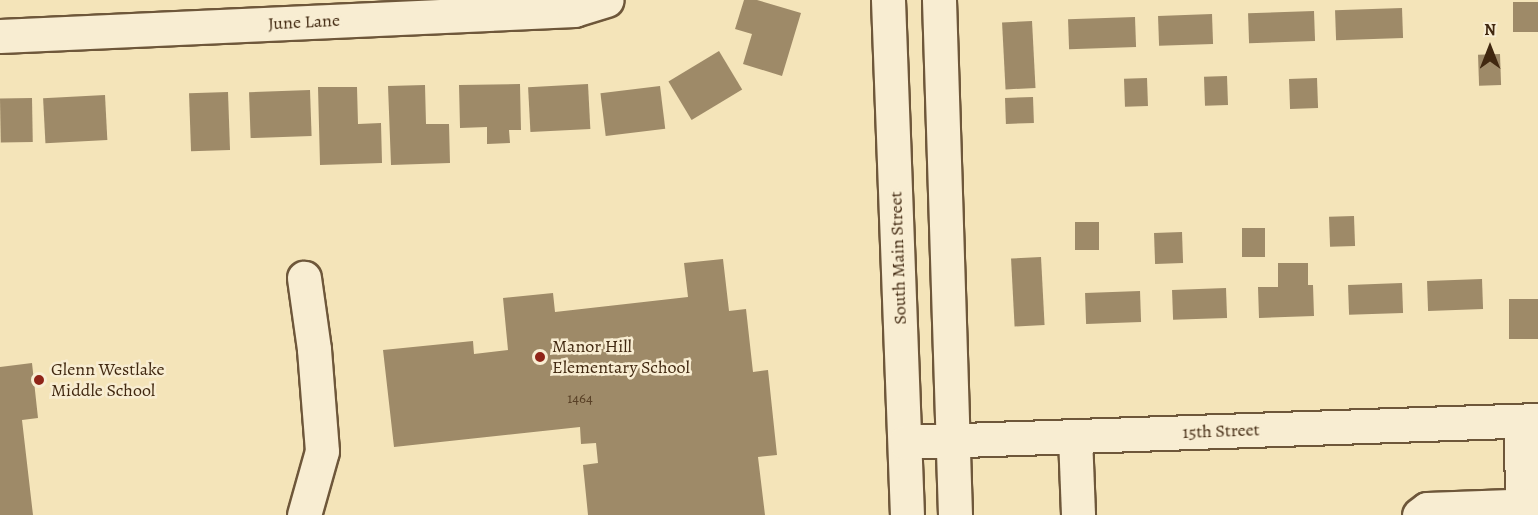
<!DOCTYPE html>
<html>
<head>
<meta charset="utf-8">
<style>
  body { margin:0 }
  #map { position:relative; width:1538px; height:515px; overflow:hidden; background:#f4e4b9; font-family:Alegreya,serif }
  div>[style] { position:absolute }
  .building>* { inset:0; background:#9e8a68; transform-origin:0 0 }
  .roads { filter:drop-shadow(2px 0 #6e573a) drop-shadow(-2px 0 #6e573a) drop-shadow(0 2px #6e573a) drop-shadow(0 -2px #6e573a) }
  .minor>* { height:33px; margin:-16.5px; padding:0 16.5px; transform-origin:16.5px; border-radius:16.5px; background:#f8edd2 }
  .dots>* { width:16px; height:16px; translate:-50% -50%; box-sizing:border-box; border:3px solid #f8edd2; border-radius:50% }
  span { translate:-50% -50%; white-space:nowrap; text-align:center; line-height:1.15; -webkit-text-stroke:5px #f8edd2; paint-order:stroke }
  .number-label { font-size:15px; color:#584026 }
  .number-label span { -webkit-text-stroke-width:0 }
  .street-label { font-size:18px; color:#412810 }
  .poi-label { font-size:18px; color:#412810 }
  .left { translate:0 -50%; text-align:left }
  .north { position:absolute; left:1460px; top:18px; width:60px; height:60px; -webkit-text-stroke:4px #f8edd2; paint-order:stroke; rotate:0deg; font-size:16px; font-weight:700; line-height:24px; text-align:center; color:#412810 }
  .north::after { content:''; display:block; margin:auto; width:21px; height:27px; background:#412810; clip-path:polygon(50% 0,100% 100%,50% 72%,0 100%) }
</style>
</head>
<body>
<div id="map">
  <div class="building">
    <i style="clip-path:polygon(744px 0,757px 0,801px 13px,782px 76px,743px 64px,752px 34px,735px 29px)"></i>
    <i style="left:1538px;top:2px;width:30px;height:25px;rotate:90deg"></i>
    <i style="left:1402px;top:8px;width:30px;height:67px;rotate:88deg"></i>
    <i style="left:1314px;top:11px;width:30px;height:66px;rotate:88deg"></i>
    <i style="left:1212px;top:14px;width:30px;height:54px;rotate:88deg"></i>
    <i style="left:1135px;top:17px;width:30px;height:67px;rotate:88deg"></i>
    <i style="left:1032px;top:21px;width:67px;height:30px;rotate:87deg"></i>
    <i style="left:719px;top:51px;width:45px;height:59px;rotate:59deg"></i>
    <i style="left:1500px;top:54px;width:31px;height:22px;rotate:88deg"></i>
    <i style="left:1227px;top:76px;width:29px;height:23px;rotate:88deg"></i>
    <i style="left:1147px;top:78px;width:28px;height:23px;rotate:88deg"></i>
    <i style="left:1317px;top:78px;width:30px;height:28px;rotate:88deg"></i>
    <i style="clip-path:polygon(520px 84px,521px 130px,509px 130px,510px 143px,487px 144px,487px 127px,460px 128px,459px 85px)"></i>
    <i style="left:588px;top:84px;width:45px;height:60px;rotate:87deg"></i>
    <i style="clip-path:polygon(425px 85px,426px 124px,449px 124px,450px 163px,391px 165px,388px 86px)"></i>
    <i style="left:660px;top:86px;width:43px;height:60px;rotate:83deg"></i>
    <i style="clip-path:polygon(318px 87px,357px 87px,358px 124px,381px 123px,382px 163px,320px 165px)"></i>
    <i style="left:310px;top:90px;width:46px;height:61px;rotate:88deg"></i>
    <i style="left:228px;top:92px;width:58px;height:39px;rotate:88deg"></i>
    <i style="left:105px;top:95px;width:45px;height:62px;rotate:87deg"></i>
    <i style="left:1033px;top:97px;width:26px;height:28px;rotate:88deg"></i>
    <i style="left:32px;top:98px;width:44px;height:32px;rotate:89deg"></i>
    <i style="left:1354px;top:216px;width:30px;height:25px;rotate:88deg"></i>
    <i style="left:1075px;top:222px;width:24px;height:28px"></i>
    <i style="left:1242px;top:228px;width:23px;height:29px"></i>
    <i style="left:1182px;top:232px;width:31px;height:28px;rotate:88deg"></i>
    <i style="left:1041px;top:257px;width:68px;height:30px;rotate:87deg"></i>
    <i style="clip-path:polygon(723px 259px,729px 311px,746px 309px,753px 372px,768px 370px,777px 455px,758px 457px,765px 515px,588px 515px,583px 465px,598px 463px,596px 443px,581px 444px,580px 427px,394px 447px,383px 350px,473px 341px,474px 354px,508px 350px,503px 298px,553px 293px,555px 312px,688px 297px,684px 263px)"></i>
    <i style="clip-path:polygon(1278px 263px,1308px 263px,1308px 285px,1313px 285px,1314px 316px,1259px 318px,1258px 287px,1278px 287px)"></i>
    <i style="left:1482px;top:279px;width:30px;height:55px;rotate:88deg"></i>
    <i style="left:1402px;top:283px;width:30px;height:54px;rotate:88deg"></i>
    <i style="left:1226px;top:288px;width:30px;height:54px;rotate:88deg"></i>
    <i style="left:1140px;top:291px;width:31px;height:55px;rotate:88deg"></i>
    <i style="left:1538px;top:299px;width:40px;height:29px;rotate:90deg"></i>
    <i style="clip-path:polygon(32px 363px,38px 418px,22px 420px,33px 515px,0 515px,0 367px)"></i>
  </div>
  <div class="roads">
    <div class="minor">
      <i style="left:888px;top:0;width:515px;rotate:87.89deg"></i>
      <i style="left:939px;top:0;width:515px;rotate:88.22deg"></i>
      <i style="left:0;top:36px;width:575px;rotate:-2.59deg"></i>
      <i style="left:574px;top:10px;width:34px;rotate:-17deg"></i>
      <i style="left:1520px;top:421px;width:94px;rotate:88.2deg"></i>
      <i style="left:1075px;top:436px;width:79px;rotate:87.8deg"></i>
      <i style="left:905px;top:442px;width:633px;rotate:-1.99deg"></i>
      <i style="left:304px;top:515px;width:66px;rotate:-74.3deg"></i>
      <i style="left:322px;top:451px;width:102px;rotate:-94.5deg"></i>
      <i style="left:314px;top:349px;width:72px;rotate:-98deg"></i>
      <i style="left:1419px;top:515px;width:10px;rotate:-37deg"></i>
      <i style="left:1427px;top:509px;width:111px;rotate:-2.1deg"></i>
    </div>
  </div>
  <div class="dots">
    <i style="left:540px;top:357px;background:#8f2418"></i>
    <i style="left:39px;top:380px;background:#8f2418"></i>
  </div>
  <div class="number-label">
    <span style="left:580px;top:399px">1464</span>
  </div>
  <div class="street-label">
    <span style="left:304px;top:22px;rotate:-3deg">June Lane</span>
    <span style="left:898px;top:258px;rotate:-92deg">South Main Street</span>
    <span style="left:1221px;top:431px;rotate:-2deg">15th Street</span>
  </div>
  <div class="poi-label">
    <span class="left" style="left:552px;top:357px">Manor Hill<br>Elementary School</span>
    <span class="left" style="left:51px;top:380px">Glenn Westlake<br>Middle School</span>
  </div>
  <div class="north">N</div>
</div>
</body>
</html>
